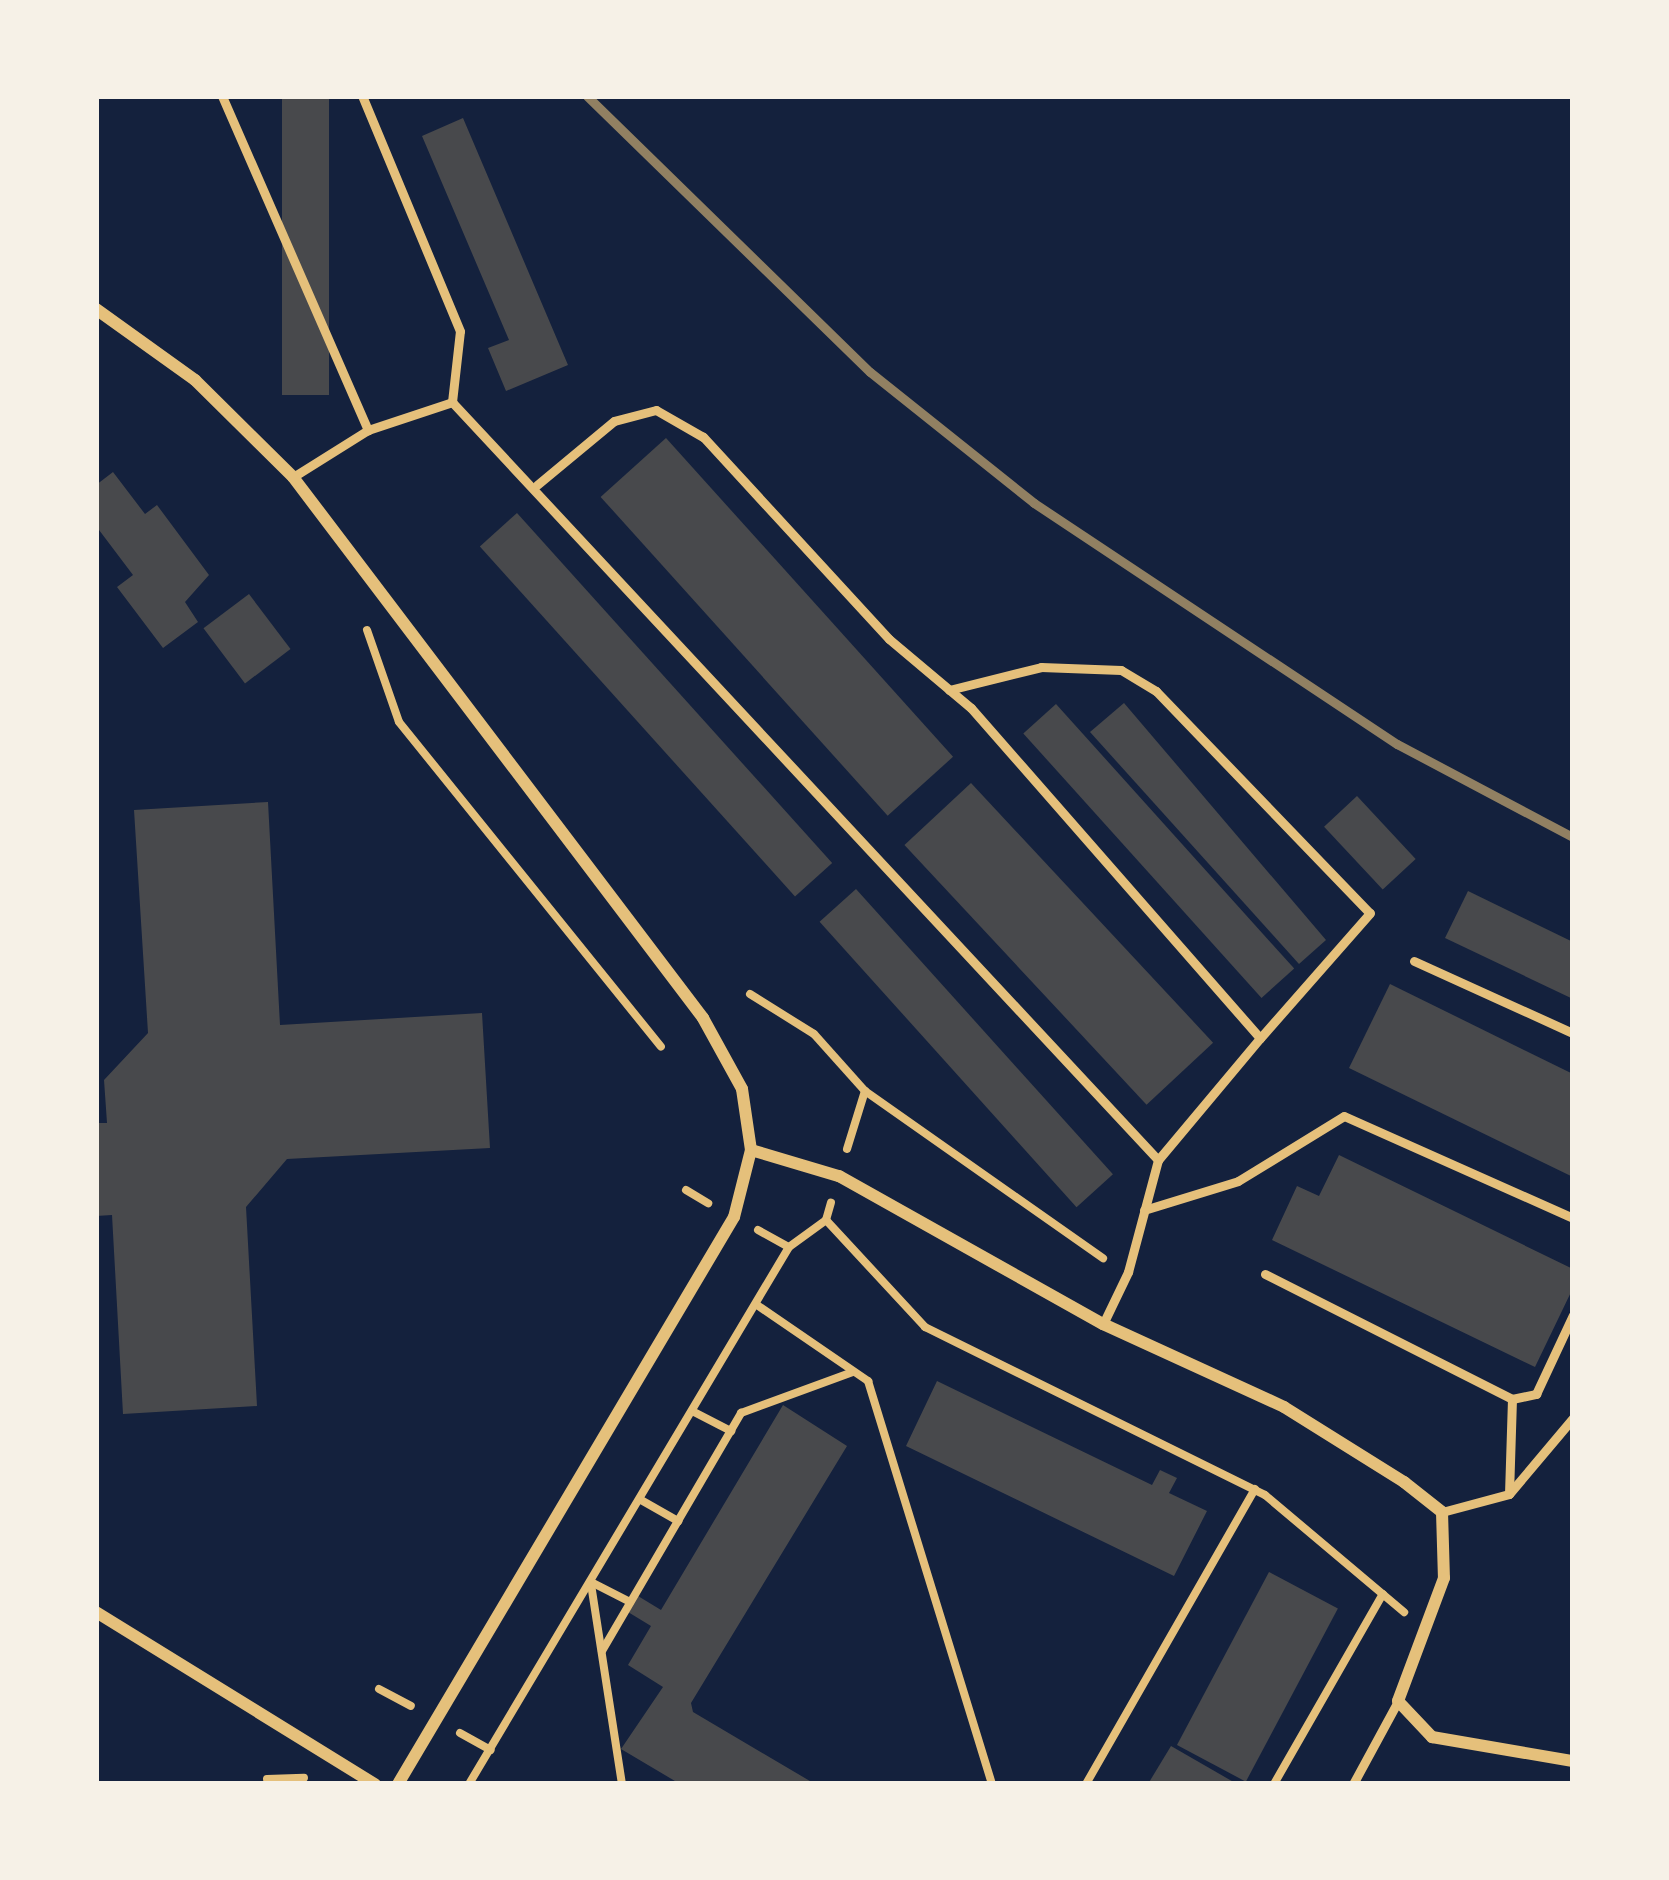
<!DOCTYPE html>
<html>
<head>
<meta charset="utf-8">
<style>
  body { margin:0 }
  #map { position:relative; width:1669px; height:1880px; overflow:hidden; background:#14213d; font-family:"Fira Sans",sans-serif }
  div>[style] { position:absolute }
  .building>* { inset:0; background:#48494c; transform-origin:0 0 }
  .path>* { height:8px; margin:-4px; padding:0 4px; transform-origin:4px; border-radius:4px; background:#e5c07b }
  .service>* { height:9px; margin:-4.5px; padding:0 4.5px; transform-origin:4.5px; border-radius:4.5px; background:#e5c07b }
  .minor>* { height:12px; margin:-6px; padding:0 6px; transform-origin:6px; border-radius:6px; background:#e5c07b }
  .rail>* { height:9px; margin:-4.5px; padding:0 4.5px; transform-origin:4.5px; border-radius:4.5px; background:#918062 }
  span { translate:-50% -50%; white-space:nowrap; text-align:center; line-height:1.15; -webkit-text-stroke:9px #f6f1e7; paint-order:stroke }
  .frame { position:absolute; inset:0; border:99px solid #f6f1e7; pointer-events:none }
</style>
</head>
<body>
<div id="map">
  <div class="building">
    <i style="left:282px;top:96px;width:47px;height:299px"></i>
    <i style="clip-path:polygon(463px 118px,568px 365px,506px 391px,488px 348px,509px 340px,422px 136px)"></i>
    <i style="left:666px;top:438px;width:429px;height:88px;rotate:48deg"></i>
    <i style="clip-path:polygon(113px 472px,145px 514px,157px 505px,209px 575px,185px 602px,198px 622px,163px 648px,117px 587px,133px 575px,96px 526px,96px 485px)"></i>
    <i style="left:517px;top:513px;width:471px;height:50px;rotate:48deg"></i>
    <i style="left:249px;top:594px;width:69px;height:57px;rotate:53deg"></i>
    <i style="clip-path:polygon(1124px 703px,1326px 940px,1299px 964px,1090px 732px)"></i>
    <i style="left:1056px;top:704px;width:356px;height:44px;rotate:48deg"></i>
    <i style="left:971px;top:783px;width:355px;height:91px;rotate:47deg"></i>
    <i style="left:1357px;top:796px;width:86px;height:45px;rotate:47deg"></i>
    <i style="clip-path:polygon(268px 802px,280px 1025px,482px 1013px,490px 1148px,287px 1159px,246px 1207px,257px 1406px,123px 1414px,112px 1215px,96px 1216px,96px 1123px,107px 1123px,104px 1080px,148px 1033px,134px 810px)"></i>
    <i style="left:856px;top:889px;width:384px;height:49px;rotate:48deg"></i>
    <i style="clip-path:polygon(1468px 891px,1573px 942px,1573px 999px,1445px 938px)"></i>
    <i style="clip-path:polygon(1390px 984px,1573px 1074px,1573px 1177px,1349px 1068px)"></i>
    <i style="clip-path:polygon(1339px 1155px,1573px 1269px,1573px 1288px,1535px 1367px,1272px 1240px,1297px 1186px,1319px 1196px)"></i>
    <i style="clip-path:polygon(937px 1381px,1152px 1485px,1160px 1470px,1177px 1478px,1169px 1493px,1207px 1511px,1174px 1576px,906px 1446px)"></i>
    <i style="clip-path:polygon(783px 1405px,847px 1446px,691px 1703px,693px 1712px,815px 1784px,680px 1784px,621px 1749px,663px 1687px,628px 1665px,651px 1626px,628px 1612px,638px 1596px,661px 1610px)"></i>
    <i style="left:1269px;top:1572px;width:78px;height:196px;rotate:28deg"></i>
    <i style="clip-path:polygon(1171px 1746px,1237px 1784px,1148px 1784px)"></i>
  </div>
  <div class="path">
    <i style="left:367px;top:630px;width:97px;rotate:70.8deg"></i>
    <i style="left:399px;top:722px;width:417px;rotate:51.1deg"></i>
    <i style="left:750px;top:994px;width:75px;rotate:32deg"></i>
    <i style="left:814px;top:1034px;width:76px;rotate:48.2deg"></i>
    <i style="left:865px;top:1091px;width:291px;rotate:35.1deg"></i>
    <i style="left:847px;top:1149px;width:61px;rotate:-72.8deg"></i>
    <i style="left:686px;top:1190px;width:26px;rotate:31deg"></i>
    <i style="left:826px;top:1220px;width:146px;rotate:47.2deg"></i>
    <i style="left:925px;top:1327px;width:379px;rotate:26.3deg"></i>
    <i style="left:1265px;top:1495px;width:182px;rotate:40.1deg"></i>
    <i style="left:758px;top:1230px;width:35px;rotate:29deg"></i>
    <i style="left:757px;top:1305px;width:135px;rotate:34.4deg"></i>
    <i style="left:868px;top:1381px;width:422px;rotate:72.9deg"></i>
    <i style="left:694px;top:1412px;width:42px;rotate:27.2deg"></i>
    <i style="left:641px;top:1500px;width:43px;rotate:29.6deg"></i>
    <i style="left:591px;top:1582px;width:44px;rotate:27.1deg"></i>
    <i style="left:591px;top:1584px;width:202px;rotate:81.2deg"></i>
    <i style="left:602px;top:1651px;width:276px;rotate:-59.7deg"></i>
    <i style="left:741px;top:1413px;width:119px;rotate:-20.1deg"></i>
    <i style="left:379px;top:1689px;width:36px;rotate:28deg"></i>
    <i style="left:460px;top:1733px;width:35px;rotate:29deg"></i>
    <i style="left:267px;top:1779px;width:37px;rotate:-2deg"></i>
    <i style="left:469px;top:1784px;width:625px;rotate:-59.21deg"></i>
    <i style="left:789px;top:1247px;width:46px;rotate:-36.1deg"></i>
    <i style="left:826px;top:1220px;width:18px;rotate:-74deg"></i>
    <i style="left:1086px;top:1784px;width:340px;rotate:-60.2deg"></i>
    <i style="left:1274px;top:1784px;width:219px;rotate:-60.2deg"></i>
  </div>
  <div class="service">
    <i style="left:222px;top:96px;width:365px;rotate:66.4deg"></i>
    <i style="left:452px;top:402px;width:1036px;rotate:47.03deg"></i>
    <i style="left:1158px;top:1160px;width:159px;rotate:-50.1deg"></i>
    <i style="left:1260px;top:1038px;width:439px;rotate:-131.2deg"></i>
    <i style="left:971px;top:708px;width:107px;rotate:-139.9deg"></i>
    <i style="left:889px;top:639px;width:275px;rotate:-132.6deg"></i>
    <i style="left:703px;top:437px;width:54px;rotate:-150.1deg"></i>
    <i style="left:656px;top:410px;width:43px;rotate:165.3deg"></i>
    <i style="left:614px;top:421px;width:100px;rotate:140.3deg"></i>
    <i style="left:293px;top:477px;width:89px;rotate:-32.1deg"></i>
    <i style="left:368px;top:430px;width:89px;rotate:-18.4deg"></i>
    <i style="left:452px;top:402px;width:71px;rotate:-83.6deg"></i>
    <i style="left:460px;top:331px;width:255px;rotate:-112.6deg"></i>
    <i style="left:949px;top:690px;width:95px;rotate:-14deg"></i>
    <i style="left:1041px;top:667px;width:80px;rotate:2.1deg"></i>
    <i style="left:1121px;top:670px;width:41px;rotate:31deg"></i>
    <i style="left:1156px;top:691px;width:308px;rotate:46.1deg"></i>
    <i style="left:1370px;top:913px;width:167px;rotate:131.3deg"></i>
    <i style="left:1414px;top:961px;width:175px;rotate:24.4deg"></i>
    <i style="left:1144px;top:1210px;width:98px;rotate:-17.1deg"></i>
    <i style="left:1238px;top:1181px;width:124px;rotate:-31.5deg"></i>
    <i style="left:1344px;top:1116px;width:251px;rotate:24deg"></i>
    <i style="left:1265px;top:1274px;width:277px;rotate:26.8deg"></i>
    <i style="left:1512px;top:1399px;width:25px;rotate:-12deg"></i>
    <i style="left:1536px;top:1394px;width:87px;rotate:-64.9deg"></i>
    <i style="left:1103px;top:1324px;width:58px;rotate:-64.3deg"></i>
    <i style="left:1128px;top:1272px;width:116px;rotate:-75deg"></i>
    <i style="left:1509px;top:1494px;width:99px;rotate:-49.9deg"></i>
    <i style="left:1442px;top:1512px;width:69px;rotate:-15deg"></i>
    <i style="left:1509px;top:1494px;width:95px;rotate:-88.2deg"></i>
    <i style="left:1353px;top:1784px;width:94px;rotate:-61.5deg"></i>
  </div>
  <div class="minor">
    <i style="left:96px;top:309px;width:122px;rotate:35.6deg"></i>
    <i style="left:195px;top:380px;width:138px;rotate:44.7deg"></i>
    <i style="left:293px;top:477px;width:679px;rotate:52.84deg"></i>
    <i style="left:703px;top:1018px;width:81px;rotate:61.2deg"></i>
    <i style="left:742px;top:1089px;width:62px;rotate:81.6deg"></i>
    <i style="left:751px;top:1150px;width:69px;rotate:104.2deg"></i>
    <i style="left:734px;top:1217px;width:659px;rotate:120.65deg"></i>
    <i style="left:751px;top:1150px;width:92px;rotate:16.5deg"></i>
    <i style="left:839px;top:1176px;width:303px;rotate:29.3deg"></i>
    <i style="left:1103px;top:1324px;width:199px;rotate:24.6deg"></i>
    <i style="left:1284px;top:1407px;width:142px;rotate:32deg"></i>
    <i style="left:1404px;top:1482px;width:48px;rotate:38.3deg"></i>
    <i style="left:1442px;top:1512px;width:66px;rotate:88.3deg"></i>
    <i style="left:1444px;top:1578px;width:131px;rotate:110.5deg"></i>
    <i style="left:1398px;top:1701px;width:50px;rotate:46.6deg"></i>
    <i style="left:1432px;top:1737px;width:143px;rotate:9.7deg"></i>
    <i style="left:96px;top:1612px;width:328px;rotate:31.7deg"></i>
  </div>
  <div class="rail">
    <i style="left:587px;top:96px;width:395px;rotate:44.3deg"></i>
    <i style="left:870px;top:372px;width:210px;rotate:38.6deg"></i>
    <i style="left:1034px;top:503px;width:436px;rotate:33.6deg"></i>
    <i style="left:1397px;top:744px;width:199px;rotate:27.9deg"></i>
  </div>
  <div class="frame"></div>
</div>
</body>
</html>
